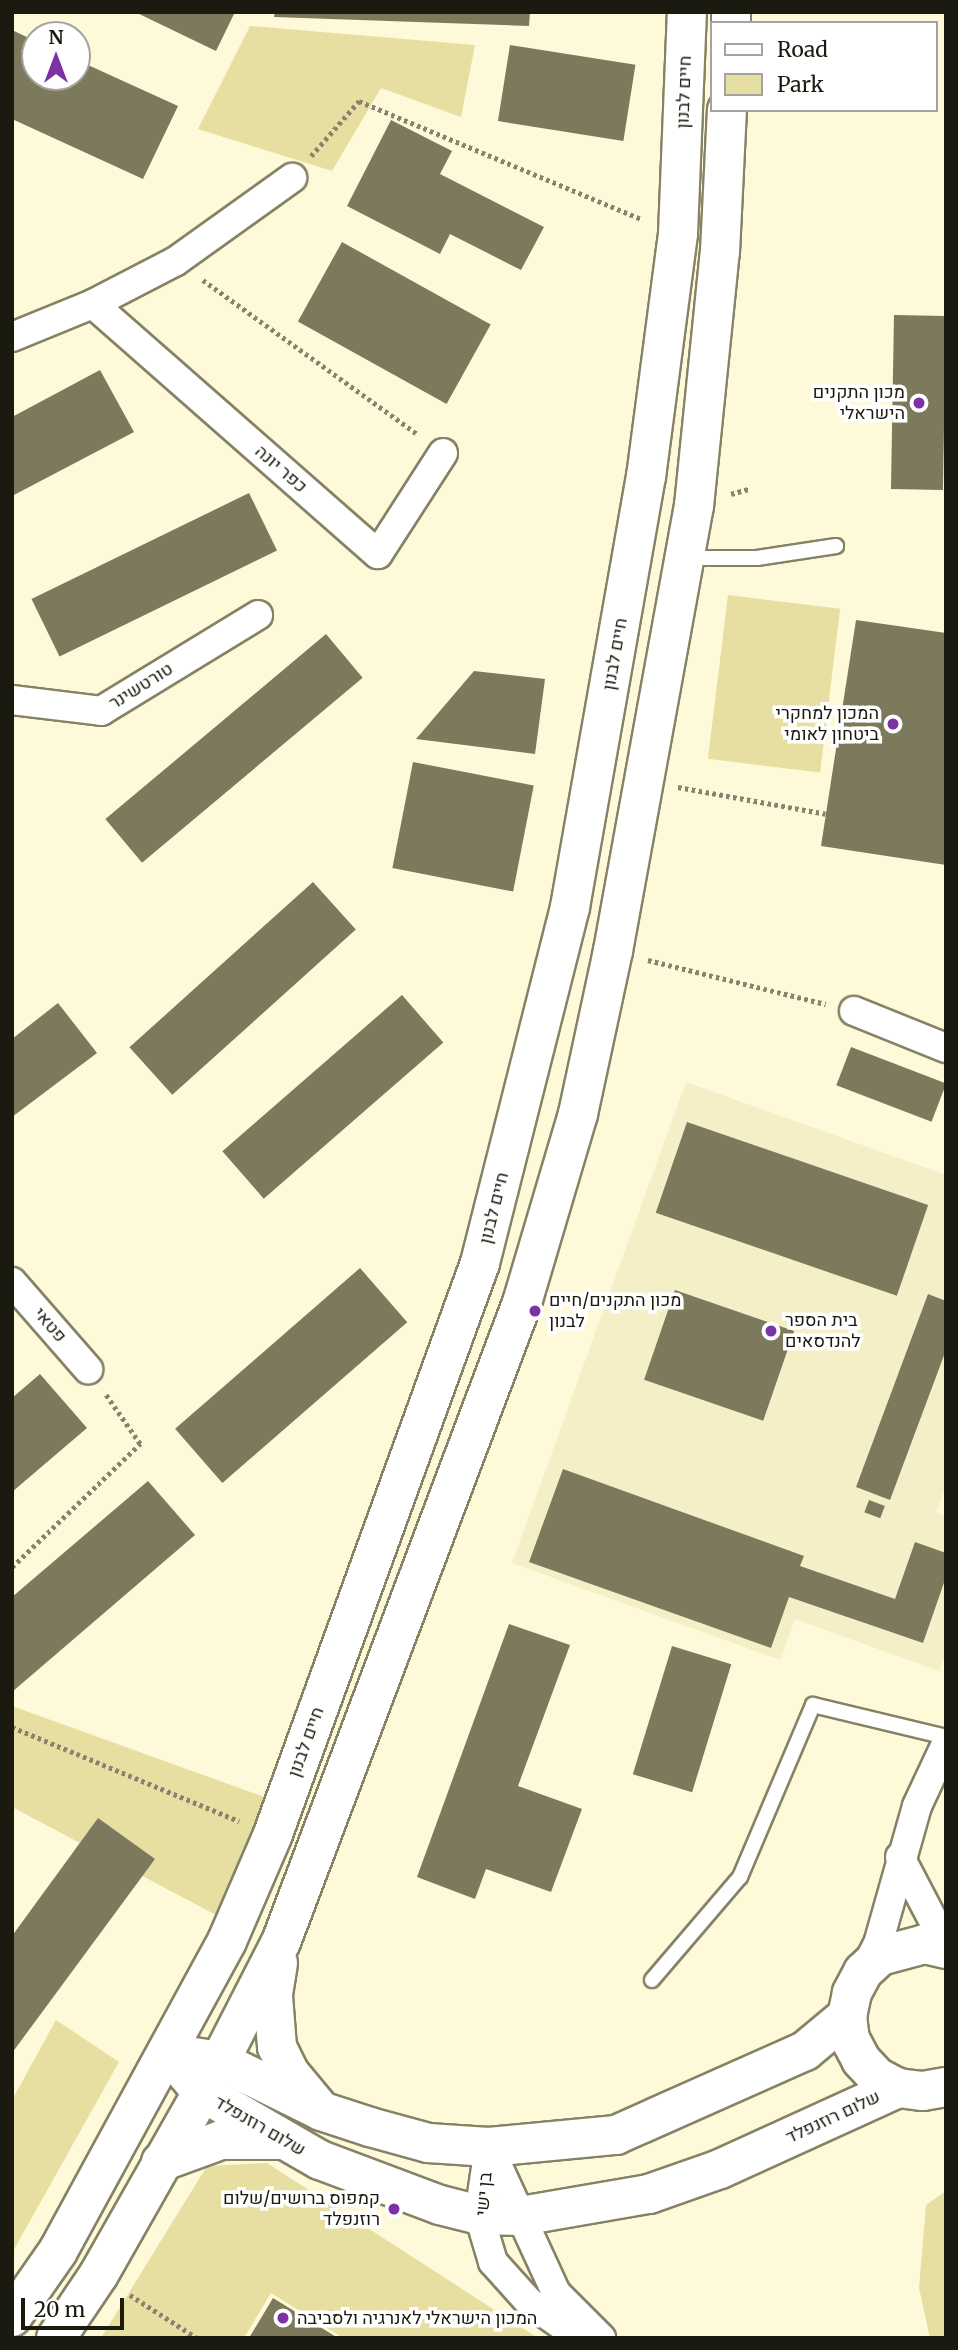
<!DOCTYPE html>
<html>
<head>
<meta charset="utf-8">
<style>
  body { margin:0 }
  #map { position:relative; width:958px; height:2350px; overflow:hidden; background:#fdf9d9; font-family:Merriweather,Heebo,serif }
  div>[style] { position:absolute }
  .built>* { inset:0; background:#f4efc7 }
  .green>* { inset:0; background:#e7dfa1; transform-origin:0 0 }
  .building>* { inset:0; background:#7d795d; transform-origin:0 0 }
  .path>* { height:4.5px; margin-top:-2.25px; transform-origin:0; background:repeating-linear-gradient(90deg,#86846e 0 3.5px,transparent 0 7px) }
  .roads { filter:drop-shadow(2px 0 #868265) drop-shadow(-2px 0 #868265) drop-shadow(0 2px #868265) drop-shadow(0 -2px #868265) }
  .lane>* { height:14px; margin:-7px; padding:0 7px; transform-origin:7px; border-radius:7px; background:#fff }
  .street>* { height:28px; margin:-14px; padding:0 14px; transform-origin:14px; border-radius:14px; background:#fff }
  .secondary>* { height:38px; margin:-19px; padding:0 19px; transform-origin:19px; border-radius:19px; background:#fff }
  .dots>* { width:19px; height:19px; translate:-50% -50%; box-sizing:border-box; border:4px solid #fff; border-radius:50% }
  span { translate:-50% -50%; white-space:nowrap; text-align:center; line-height:1.15; -webkit-text-stroke:7px #fff; paint-order:stroke }
  .street-label { font-size:18px; color:#1b1a0e }
  .poi-label { font-size:18px; color:#1b1a0e }
  .right { translate:-100% -50%; text-align:right }
  .left { translate:0 -50%; text-align:left }
  .frame { position:absolute; inset:0; border:14px solid #1b1a0e; pointer-events:none }
  .legend { position:absolute; left:710px; top:21px; width:228px; height:91px; box-sizing:border-box; background:#fff; border:2px solid #a4a39f; margin:0; padding:9px 12px; list-style:none; font-size:21px; color:#1b1a0e }
  .legend li { display:flex; align-items:center; gap:14px; height:35px }
  .legend b { width:35px; border:2px solid #a4a39f }
  .north { position:absolute; left:21px; top:21px; width:70px; height:70px; box-sizing:border-box; background:#fff; border:2px solid #a4a39f; border-radius:50%; rotate:0deg; font-size:19px; font-weight:700; line-height:28px; text-align:center; color:#1b1a0e }
  .north::after { content:''; display:block; margin:auto; width:24px; height:32px; background:#7c32a4; clip-path:polygon(50% 0,100% 100%,50% 72%,0 100%) }
  .scale { position:absolute; left:21px; top:2298px; width:103px; height:32px; box-sizing:border-box; border:4px solid #1b1a0e; border-top:0; padding-left:9px; font-size:21px; line-height:24px; white-space:nowrap; color:#1b1a0e; -webkit-text-stroke:5px #fff; paint-order:stroke }
</style>
</head>
<body>
<div id="map">
  <div class="built">
    <i style="clip-path:polygon(686px 1082px,946px 1175px,946px 1486px,936px 1512px,946px 1516px,946px 1652px,939px 1671px,795px 1619px,780px 1660px,512px 1563px)"></i>
  </div>
  <div class="green">
    <i style="clip-path:polygon(250px 26px,475px 45px,461px 117px,381px 88px,332px 171px,198px 129px)"></i>
    <i style="left:728px;top:595px;width:113px;height:165px;rotate:7deg"></i>
    <i style="clip-path:polygon(12px 1706px,267px 1798px,216px 1915px,12px 1807px)"></i>
    <i style="clip-path:polygon(56px 2020px,119px 2062px,12px 2253px,12px 2100px)"></i>
    <i style="clip-path:polygon(267px 2163px,538px 2338px,343px 2338px,271px 2293px,244px 2338px,101px 2338px,207px 2166px)"></i>
    <i style="clip-path:polygon(946px 2191px,946px 2338px,930px 2338px,919px 2288px,926px 2205px)"></i>
  </div>
  <div class="building">
    <i style="clip-path:polygon(135px 12px,235px 12px,216px 51px)"></i>
    <i style="clip-path:polygon(275px 12px,530px 12px,529px 26px,274px 17px)"></i>
    <i style="clip-path:polygon(12px 30px,35px 41px,35px 77px,77px 77px,77px 60px,178px 106px,143px 179px,12px 119px)"></i>
    <i style="left:510px;top:45px;width:127px;height:77px;rotate:9deg"></i>
    <i style="clip-path:polygon(391px 120px,452px 151px,440px 174px,544px 227px,521px 270px,450px 234px,440px 254px,347px 206px)"></i>
    <i style="left:342px;top:242px;width:170px;height:91px;rotate:29deg"></i>
    <i style="left:894px;top:315px;width:52px;height:174px;rotate:1deg"></i>
    <i style="clip-path:polygon(100px 370px,134px 432px,12px 496px,12px 417px)"></i>
    <i style="left:249px;top:493px;width:64px;height:242px;rotate:64deg"></i>
    <i style="clip-path:polygon(856px 620px,946px 633px,946px 865px,821px 846px)"></i>
    <i style="left:326px;top:634px;width:57px;height:288px;rotate:50deg"></i>
    <i style="clip-path:polygon(474px 671px,545px 679px,535px 754px,416px 739px)"></i>
    <i style="left:413px;top:762px;width:123px;height:108px;rotate:11deg"></i>
    <i style="left:313px;top:882px;width:64px;height:247px;rotate:48deg"></i>
    <i style="left:402px;top:995px;width:63px;height:238px;rotate:49deg"></i>
    <i style="clip-path:polygon(58px 1003px,97px 1053px,12px 1117px,12px 1039px)"></i>
    <i style="left:851px;top:1047px;width:102px;height:41px;rotate:21deg"></i>
    <i style="left:687px;top:1122px;width:255px;height:96px;rotate:19deg"></i>
    <i style="left:360px;top:1268px;width:72px;height:245px;rotate:49deg"></i>
    <i style="left:675px;top:1290px;width:126px;height:95px;rotate:19deg"></i>
    <i style="clip-path:polygon(928px 1294px,946px 1301px,946px 1350px,890px 1500px,856px 1487px)"></i>
    <i style="clip-path:polygon(40px 1374px,87px 1428px,12px 1492px,12px 1398px)"></i>
    <i style="clip-path:polygon(563px 1469px,804px 1556px,800px 1566px,895px 1599px,915px 1542px,946px 1553px,946px 1577px,923px 1643px,789px 1597px,771px 1648px,529px 1562px)"></i>
    <i style="clip-path:polygon(148px 1481px,195px 1535px,12px 1692px,12px 1597px)"></i>
    <i style="left:869px;top:1500px;width:17px;height:13px;rotate:21deg"></i>
    <i style="clip-path:polygon(509px 1624px,570px 1645px,518px 1786px,582px 1809px,551px 1892px,486px 1869px,475px 1899px,417px 1877px)"></i>
    <i style="left:672px;top:1646px;width:62px;height:134px;rotate:17deg"></i>
    <i style="clip-path:polygon(98px 1818px,155px 1859px,12px 2053px,12px 1936px)"></i>
    <i style="clip-path:polygon(273px 2298px,338px 2338px,249px 2338px)"></i>
  </div>
  <div class="path">
    <i style="left:311px;top:156px;width:73px;rotate:-48.9deg"></i>
    <i style="left:359px;top:101px;width:306px;rotate:22.7deg"></i>
    <i style="left:203px;top:280px;width:264px;rotate:35.7deg"></i>
    <i style="left:731px;top:494px;width:19px;rotate:-16deg"></i>
    <i style="left:678px;top:787px;width:150px;rotate:10.3deg"></i>
    <i style="left:648px;top:960px;width:183px;rotate:13.9deg"></i>
    <i style="left:12px;top:1567px;width:178px;rotate:-43.9deg"></i>
    <i style="left:140px;top:1444px;width:60px;rotate:-124.8deg"></i>
    <i style="left:12px;top:1727px;width:246px;rotate:22.5deg"></i>
    <i style="left:130px;top:2295px;width:80px;rotate:32.7deg"></i>
  </div>
  <div class="roads">
    <div class="lane">
      <i style="left:685px;top:558px;width:72px"></i>
      <i style="left:757px;top:558px;width:80px;rotate:-8.6deg"></i>
      <i style="left:652px;top:1980px;width:135px;rotate:-49.5deg"></i>
      <i style="left:740px;top:1877px;width:187px;rotate:-67deg"></i>
      <i style="left:813px;top:1705px;width:137px;rotate:13.5deg"></i>
    </div>
    <div class="street">
      <i style="left:93px;top:304px;width:379px;rotate:41.3deg"></i>
      <i style="left:378px;top:554px;width:120px;rotate:-57.2deg"></i>
      <i style="left:12px;top:337px;width:87px;rotate:-22.2deg"></i>
      <i style="left:93px;top:304px;width:93px;rotate:-27.4deg"></i>
      <i style="left:176px;top:261px;width:143px;rotate:-35.6deg"></i>
      <i style="left:12px;top:700px;width:90px;rotate:7deg"></i>
      <i style="left:101px;top:711px;width:184px;rotate:-31.4deg"></i>
      <i style="left:854px;top:1011px;width:99px;rotate:21.9deg"></i>
      <i style="left:12px;top:1282px;width:116px;rotate:48.9deg"></i>
      <i style="left:900px;top:1857px;width:99px;rotate:62.4deg"></i>
      <i style="left:864px;top:1971px;width:30px;rotate:-63deg"></i>
      <i style="left:878px;top:1944px;width:143px;rotate:-74.2deg"></i>
      <i style="left:917px;top:1806px;width:68px;rotate:-64.9deg"></i>
      <i style="left:489px;top:2147px;width:69px;rotate:98.4deg"></i>
      <i style="left:479px;top:2215px;width:49px;rotate:73.4deg"></i>
      <i style="left:493px;top:2262px;width:54px;rotate:48deg"></i>
      <i style="left:529px;top:2302px;width:62px;rotate:35.2deg"></i>
      <i style="left:489px;top:2147px;width:161px;rotate:65.3deg"></i>
      <i style="left:556px;top:2293px;width:64px;rotate:45deg"></i>
    </div>
    <div class="secondary">
      <i style="left:731px;top:23px;width:11px;rotate:-90deg"></i>
      <i style="left:946px;top:1949px;width:22px;rotate:-167deg"></i>
      <i style="left:925px;top:1944px;width:47px;rotate:165.1deg"></i>
      <i style="left:880px;top:1956px;width:23px;rotate:137deg"></i>
      <i style="left:863px;top:1972px;width:24px;rotate:118deg"></i>
      <i style="left:852px;top:1993px;width:24px;rotate:102deg"></i>
      <i style="left:847px;top:2016px;width:23px;rotate:83deg"></i>
      <i style="left:850px;top:2039px;width:24px;rotate:62deg"></i>
      <i style="left:861px;top:2060px;width:23px;rotate:47deg"></i>
      <i style="left:877px;top:2077px;width:24px;rotate:28deg"></i>
      <i style="left:898px;top:2088px;width:25px;rotate:7deg"></i>
      <i style="left:923px;top:2091px;width:23px;rotate:-10deg"></i>
      <i style="left:278px;top:1963px;width:33px;rotate:99deg"></i>
      <i style="left:273px;top:1996px;width:51px;rotate:85.5deg"></i>
      <i style="left:277px;top:2047px;width:28px;rotate:64deg"></i>
      <i style="left:289px;top:2072px;width:44px;rotate:50.5deg"></i>
      <i style="left:194px;top:2057px;width:26px;rotate:9deg"></i>
      <i style="left:220px;top:2061px;width:113px;rotate:26.3deg"></i>
      <i style="left:321px;top:2111px;width:52px;rotate:18.1deg"></i>
      <i style="left:370px;top:2127px;width:60px;rotate:15.4deg"></i>
      <i style="left:428px;top:2143px;width:61px;rotate:3.8deg"></i>
      <i style="left:489px;top:2147px;width:128px;rotate:-5.4deg"></i>
      <i style="left:616px;top:2135px;width:207px;rotate:-24deg"></i>
      <i style="left:805px;top:2051px;width:55px;rotate:-39.8deg"></i>
      <i style="left:185px;top:2072px;width:26px;rotate:50deg"></i>
      <i style="left:202px;top:2092px;width:136px;rotate:30deg"></i>
      <i style="left:320px;top:2160px;width:128px;rotate:20.6deg"></i>
      <i style="left:440px;top:2205px;width:40px;rotate:14.4deg"></i>
      <i style="left:479px;top:2215px;width:42px;rotate:1.4deg"></i>
      <i style="left:521px;top:2216px;width:130px;rotate:-9.8deg"></i>
      <i style="left:649px;top:2194px;width:75px;rotate:-19.4deg"></i>
      <i style="left:720px;top:2169px;width:196px;rotate:-24.5deg"></i>
      <i style="left:161px;top:2162px;width:64px;rotate:-20.1deg"></i>
      <i style="left:221px;top:2140px;width:60px"></i>
      <i style="left:12px;top:2317px;width:80px;rotate:-55.1deg"></i>
      <i style="left:58px;top:2251px;width:353px;rotate:-61.4deg"></i>
      <i style="left:227px;top:1941px;width:116px;rotate:-66.7deg"></i>
      <i style="left:273px;top:1834px;width:607px;rotate:-70.07deg"></i>
      <i style="left:480px;top:1263px;width:367px;rotate:-75.8deg"></i>
      <i style="left:570px;top:907px;width:437px;rotate:-80deg"></i>
      <i style="left:646px;top:477px;width:245px;rotate:-82.5deg"></i>
      <i style="left:678px;top:234px;width:222px;rotate:-87.7deg"></i>
      <i style="left:56px;top:2338px;width:77px;rotate:-56.1deg"></i>
      <i style="left:99px;top:2274px;width:245px;rotate:-60.4deg"></i>
      <i style="left:220px;top:2061px;width:134px;rotate:-62.9deg"></i>
      <i style="left:281px;top:1942px;width:683px;rotate:-69.34deg"></i>
      <i style="left:522px;top:1303px;width:197px;rotate:-73.5deg"></i>
      <i style="left:578px;top:1114px;width:167px;rotate:-77.9deg"></i>
      <i style="left:613px;top:951px;width:452px;rotate:-79.7deg"></i>
      <i style="left:694px;top:506px;width:255px;rotate:-84.2deg"></i>
      <i style="left:720px;top:252px;width:142px;rotate:-87.2deg"></i>
    </div>
  </div>
  <div class="dots">
    <i style="left:919px;top:403px;background:#7c32a4"></i>
    <i style="left:893px;top:724px;background:#7c32a4"></i>
    <i style="left:535px;top:1311px;background:#7c32a4"></i>
    <i style="left:771px;top:1331px;background:#7c32a4"></i>
    <i style="left:394px;top:2209px;background:#7c32a4"></i>
    <i style="left:283px;top:2318px;background:#7c32a4"></i>
  </div>
  <div class="street-label">
    <span style="left:684px;top:92px;rotate:-88deg">חיים לבנון</span>
    <span style="left:281px;top:469px;rotate:41deg">כפר יונה</span>
    <span style="left:615px;top:654px;rotate:-80deg">חיים לבנון</span>
    <span style="left:141px;top:686px;rotate:-32deg">טורטשינר</span>
    <span style="left:494px;top:1208px;rotate:-76deg">חיים לבנון</span>
    <span style="left:50px;top:1325px;rotate:49deg">פטאי</span>
    <span style="left:306px;top:1742px;rotate:-70deg">חיים לבנון</span>
    <span style="left:833px;top:2117px;rotate:-25deg">שלום רוזנפלד</span>
    <span style="left:260px;top:2126px;rotate:30deg">שלום רוזנפלד</span>
    <span style="left:484px;top:2194px;rotate:-85deg">בן ישי</span>
  </div>
  <div class="poi-label">
    <span class="right" style="left:905px;top:403px">מכון התקנים<br>הישראלי</span>
    <span class="right" style="left:879px;top:724px">המכון למחקרי<br>ביטחון לאומי</span>
    <span class="left" style="left:549px;top:1311px">מכון התקנים/חיים<br>לבנון</span>
    <span class="left" style="left:785px;top:1331px">בית הספר<br>להנדסאים</span>
    <span class="right" style="left:380px;top:2209px">קמפוס ברושים/שלום<br>רוזנפלד</span>
    <span class="left" style="left:297px;top:2318px">המכון הישראלי לאנרגיה ולסביבה</span>
  </div>
  <div class="frame"></div>
  <ul class="legend">
  <li><b style="height:9px;background:#fff"></b>Road</li>
  <li><b style="height:19px;background:#e7dfa1"></b>Park</li>
  </ul>
  <div class="north">N</div>
  <div class="scale">20 m</div>
</div>
</body>
</html>
